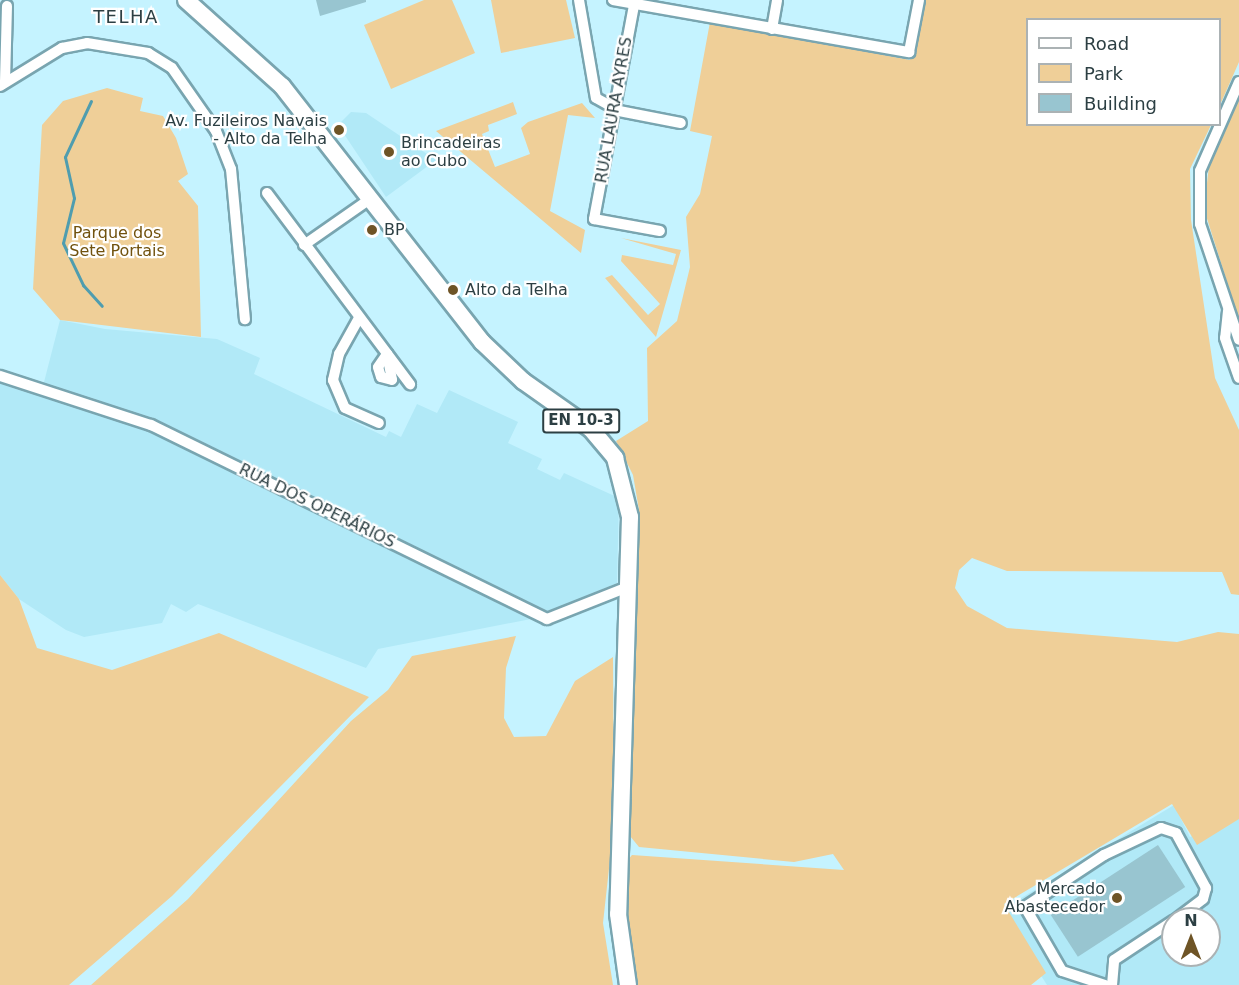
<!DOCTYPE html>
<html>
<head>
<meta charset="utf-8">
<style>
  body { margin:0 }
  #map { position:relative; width:1239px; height:985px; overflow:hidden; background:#c5f3ff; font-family:"DejaVu Sans",sans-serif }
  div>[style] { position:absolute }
  .built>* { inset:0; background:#b1e9f7 }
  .green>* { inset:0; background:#efcf98 }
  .stream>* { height:3px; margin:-1.5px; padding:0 1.5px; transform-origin:1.5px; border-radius:1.5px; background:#4f9daf }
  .building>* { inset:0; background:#98c5d0; transform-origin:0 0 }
  .roads { filter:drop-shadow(2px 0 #79a5b0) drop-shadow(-2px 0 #79a5b0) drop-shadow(0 2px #79a5b0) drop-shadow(0 -2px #79a5b0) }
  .minor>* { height:10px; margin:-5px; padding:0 5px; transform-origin:5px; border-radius:5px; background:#fff }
  .primary>* { height:16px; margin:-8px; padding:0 8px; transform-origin:8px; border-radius:8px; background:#fff }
  .dots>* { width:16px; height:16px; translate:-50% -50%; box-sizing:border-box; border:3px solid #fff; border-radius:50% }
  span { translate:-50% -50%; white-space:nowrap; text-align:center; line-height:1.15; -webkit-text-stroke:4.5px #fff; paint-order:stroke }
  .shield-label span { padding:2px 4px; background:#fff; border:2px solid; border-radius:4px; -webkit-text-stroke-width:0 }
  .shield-label { font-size:15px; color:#2c3f43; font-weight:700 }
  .street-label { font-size:16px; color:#2c3f43 }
  .poi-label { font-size:16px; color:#2c3f43 }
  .right { translate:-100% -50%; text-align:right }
  .left { translate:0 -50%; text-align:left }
  .park-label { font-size:16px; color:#71520e }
  .neighbourhood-label { font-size:18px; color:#2c3f43; letter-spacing:1.5px }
  .legend { position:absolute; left:1026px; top:18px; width:195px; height:108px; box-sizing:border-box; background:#fff; border:2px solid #abb2b4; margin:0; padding:8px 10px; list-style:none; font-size:18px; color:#2c3f43 }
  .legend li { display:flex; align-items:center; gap:12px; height:30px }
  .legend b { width:30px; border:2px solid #abb2b4 }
  .north { position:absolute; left:1161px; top:907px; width:60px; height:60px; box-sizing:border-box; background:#fff; border:2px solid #abb2b4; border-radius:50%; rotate:0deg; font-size:16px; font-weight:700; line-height:24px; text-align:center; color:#2c3f43 }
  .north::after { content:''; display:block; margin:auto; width:21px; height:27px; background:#6e5426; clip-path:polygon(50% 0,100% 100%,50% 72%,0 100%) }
</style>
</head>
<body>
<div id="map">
  <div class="built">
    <i style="clip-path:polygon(351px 112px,366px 113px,436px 160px,386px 197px,338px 125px)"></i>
    <i style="clip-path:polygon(60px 320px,105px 329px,217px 339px,260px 358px,254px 374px,386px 437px,389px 431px,401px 437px,417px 404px,437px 413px,449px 390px,518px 422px,508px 443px,542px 459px,537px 469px,560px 480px,564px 473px,619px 498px,617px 583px,531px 619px,378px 649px,366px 668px,198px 604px,186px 612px,171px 604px,162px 623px,84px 637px,66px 630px,19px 599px,0 575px,0 370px,43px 386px)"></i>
    <i style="clip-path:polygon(evenodd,1174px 805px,1190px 837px,1239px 816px,1239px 985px,1047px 985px,1000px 911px,1174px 805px,1173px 919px,1209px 919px,1209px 955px,1173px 955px,1173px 919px)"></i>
  </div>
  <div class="green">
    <i style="clip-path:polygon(424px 0,452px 0,475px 53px,391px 89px,364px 25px)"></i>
    <i style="clip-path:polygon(491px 0,566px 0,575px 38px,501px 53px)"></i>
    <i style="clip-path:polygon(925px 0,1239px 0,1239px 62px,1220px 105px,1220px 20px,1028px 20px,1028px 124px,1211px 125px,1190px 169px,1191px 220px,1215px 378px,1239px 430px,1239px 595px,1231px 594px,1222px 572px,1007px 571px,972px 558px,959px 570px,955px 588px,967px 606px,1007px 628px,1177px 642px,1218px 632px,1239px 634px,1239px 819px,1197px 845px,1172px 804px,1004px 904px,1046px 973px,1031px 985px,635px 985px,625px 915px,627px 861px,632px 855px,844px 870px,833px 854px,794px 862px,639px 847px,630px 836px,639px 510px,633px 475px,616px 441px,648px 421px,647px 348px,677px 321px,690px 267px,686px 217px,700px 194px,712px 136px,690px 131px,710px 22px,910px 60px)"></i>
    <i style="clip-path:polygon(107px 88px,143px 98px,140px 111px,163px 116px,176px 138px,188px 174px,178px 181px,198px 206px,201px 337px,60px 320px,33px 289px,42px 125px,63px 101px)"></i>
    <i style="clip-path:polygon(1239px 92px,1239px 320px,1204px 209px,1210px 157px)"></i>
    <i style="clip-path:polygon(513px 102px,517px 114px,488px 125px,489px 131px,482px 134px,495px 167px,530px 154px,521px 128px,528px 122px,582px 103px,595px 118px,568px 115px,550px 211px,585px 230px,581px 253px,436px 131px)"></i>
    <i style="clip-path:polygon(621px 238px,681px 250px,656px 337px,605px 278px,612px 275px,648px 315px,660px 304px,621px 261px,622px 255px,673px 265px,676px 254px)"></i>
    <i style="clip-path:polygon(0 575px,19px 599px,37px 648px,112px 670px,219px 633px,369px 697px,172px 896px,69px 985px,0 985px)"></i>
    <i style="clip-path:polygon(516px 636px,506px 668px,504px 718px,514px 737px,546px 736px,575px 681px,613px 657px,614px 823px,603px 923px,613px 985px,91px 985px,188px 899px,351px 721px,388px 690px,412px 656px)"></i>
  </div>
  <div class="stream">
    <i style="left:91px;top:101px;width:62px;rotate:114.9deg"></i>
    <i style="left:65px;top:157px;width:42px;rotate:77.6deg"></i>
    <i style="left:74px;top:198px;width:46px;rotate:103.7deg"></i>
    <i style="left:63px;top:243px;width:47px;rotate:64.5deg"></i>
    <i style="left:83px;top:285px;width:28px;rotate:48deg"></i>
  </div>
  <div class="building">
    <i style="clip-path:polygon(316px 0,366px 0,366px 2px,320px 16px)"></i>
    <i style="left:1158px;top:845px;width:50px;height:128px;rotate:57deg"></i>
  </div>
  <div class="roads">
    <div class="minor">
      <i style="left:579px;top:0;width:99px;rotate:80.2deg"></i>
      <i style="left:596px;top:98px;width:21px;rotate:29deg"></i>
      <i style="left:613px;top:0;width:301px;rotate:10deg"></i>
      <i style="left:909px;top:52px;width:53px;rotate:-79.1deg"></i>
      <i style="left:635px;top:0;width:223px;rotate:100.6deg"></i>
      <i style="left:594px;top:219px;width:67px;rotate:10.3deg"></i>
      <i style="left:772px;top:29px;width:29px;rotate:-80deg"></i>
      <i style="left:5px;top:82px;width:76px;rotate:-88.5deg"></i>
      <i style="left:1239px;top:82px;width:97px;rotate:113.7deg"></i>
      <i style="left:1200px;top:171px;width:53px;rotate:90deg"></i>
      <i style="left:1200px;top:224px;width:122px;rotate:71.4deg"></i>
      <i style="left:0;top:86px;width:73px;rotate:-31.5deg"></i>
      <i style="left:62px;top:48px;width:25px;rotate:-11deg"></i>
      <i style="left:87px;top:43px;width:62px;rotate:9.3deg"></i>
      <i style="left:148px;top:53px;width:28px;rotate:32deg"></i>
      <i style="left:172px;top:68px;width:77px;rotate:55.1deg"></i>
      <i style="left:216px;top:131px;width:41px;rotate:68.5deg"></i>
      <i style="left:231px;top:169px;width:151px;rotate:84.7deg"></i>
      <i style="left:614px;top:110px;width:68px;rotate:11deg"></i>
      <i style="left:267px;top:193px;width:239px;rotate:53.2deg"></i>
      <i style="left:304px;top:245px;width:80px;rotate:-34.9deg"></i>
      <i style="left:1228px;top:311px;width:27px;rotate:96deg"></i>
      <i style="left:1225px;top:338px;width:42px;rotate:70.7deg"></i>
      <i style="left:359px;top:318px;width:41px;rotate:119.1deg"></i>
      <i style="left:339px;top:354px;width:27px;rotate:103deg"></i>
      <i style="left:333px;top:380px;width:30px;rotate:67deg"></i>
      <i style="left:345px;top:408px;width:37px;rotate:24deg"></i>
      <i style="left:387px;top:354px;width:26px;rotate:79deg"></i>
      <i style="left:392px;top:380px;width:11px;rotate:-165deg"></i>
      <i style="left:381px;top:377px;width:10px;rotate:-107deg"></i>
      <i style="left:378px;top:367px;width:16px;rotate:-55deg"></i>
      <i style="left:0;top:376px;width:159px;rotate:18deg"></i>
      <i style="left:151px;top:425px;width:441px;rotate:26.1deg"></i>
      <i style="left:547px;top:619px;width:87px;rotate:-21.6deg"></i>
      <i style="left:1105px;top:985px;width:45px;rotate:-162deg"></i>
      <i style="left:1062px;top:971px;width:74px;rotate:-120deg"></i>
      <i style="left:1025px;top:907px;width:95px;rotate:-33.4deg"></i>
      <i style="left:1104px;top:855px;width:63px;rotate:-25.3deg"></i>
      <i style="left:1161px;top:828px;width:16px;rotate:18deg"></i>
      <i style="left:1176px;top:833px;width:63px;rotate:61.4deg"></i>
      <i style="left:1206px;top:888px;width:11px;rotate:105deg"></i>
      <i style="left:1203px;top:899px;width:34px;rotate:143deg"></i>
      <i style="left:1112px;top:985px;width:25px;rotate:-85deg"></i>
      <i style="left:1114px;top:960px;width:71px;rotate:-33.5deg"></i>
    </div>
    <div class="primary">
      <i style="left:186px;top:0;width:129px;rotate:41.9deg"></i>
      <i style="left:282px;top:86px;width:325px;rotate:52deg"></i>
      <i style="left:482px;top:342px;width:57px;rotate:43.6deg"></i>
      <i style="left:523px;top:381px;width:83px;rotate:35.2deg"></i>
      <i style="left:591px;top:429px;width:38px;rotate:50deg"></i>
      <i style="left:615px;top:458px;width:61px;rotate:75.7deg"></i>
      <i style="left:630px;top:517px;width:397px;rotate:91.7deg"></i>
      <i style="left:618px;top:914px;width:72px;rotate:82deg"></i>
    </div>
  </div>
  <div class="dots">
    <i style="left:339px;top:130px;background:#6e5426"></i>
    <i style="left:389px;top:152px;background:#6e5426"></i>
    <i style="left:372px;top:230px;background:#6e5426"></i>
    <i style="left:453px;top:290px;background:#6e5426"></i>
    <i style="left:1117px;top:898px;background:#6e5426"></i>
  </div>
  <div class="shield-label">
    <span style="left:581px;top:421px">EN 10-3</span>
  </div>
  <div class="street-label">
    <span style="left:614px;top:110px;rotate:-80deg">RUA LAURA AYRES</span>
    <span style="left:317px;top:506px;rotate:26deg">RUA DOS OPERÁRIOS</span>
  </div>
  <div class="poi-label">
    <span class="right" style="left:327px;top:130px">Av. Fuzileiros Navais<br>- Alto da Telha</span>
    <span class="left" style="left:401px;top:152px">Brincadeiras<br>ao Cubo</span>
    <span class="left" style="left:384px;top:230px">BP</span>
    <span class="left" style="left:465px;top:290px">Alto da Telha</span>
    <span class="right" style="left:1105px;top:898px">Mercado<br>Abastecedor</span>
  </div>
  <div class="park-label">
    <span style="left:117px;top:242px">Parque dos<br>Sete Portais</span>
  </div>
  <div class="neighbourhood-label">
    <span style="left:126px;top:17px">TELHA</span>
  </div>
  <ul class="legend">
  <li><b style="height:8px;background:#fff"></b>Road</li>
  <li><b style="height:16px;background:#efcf98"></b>Park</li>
  <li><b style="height:16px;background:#98c5d0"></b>Building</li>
  </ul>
  <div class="north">N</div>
</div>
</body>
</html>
